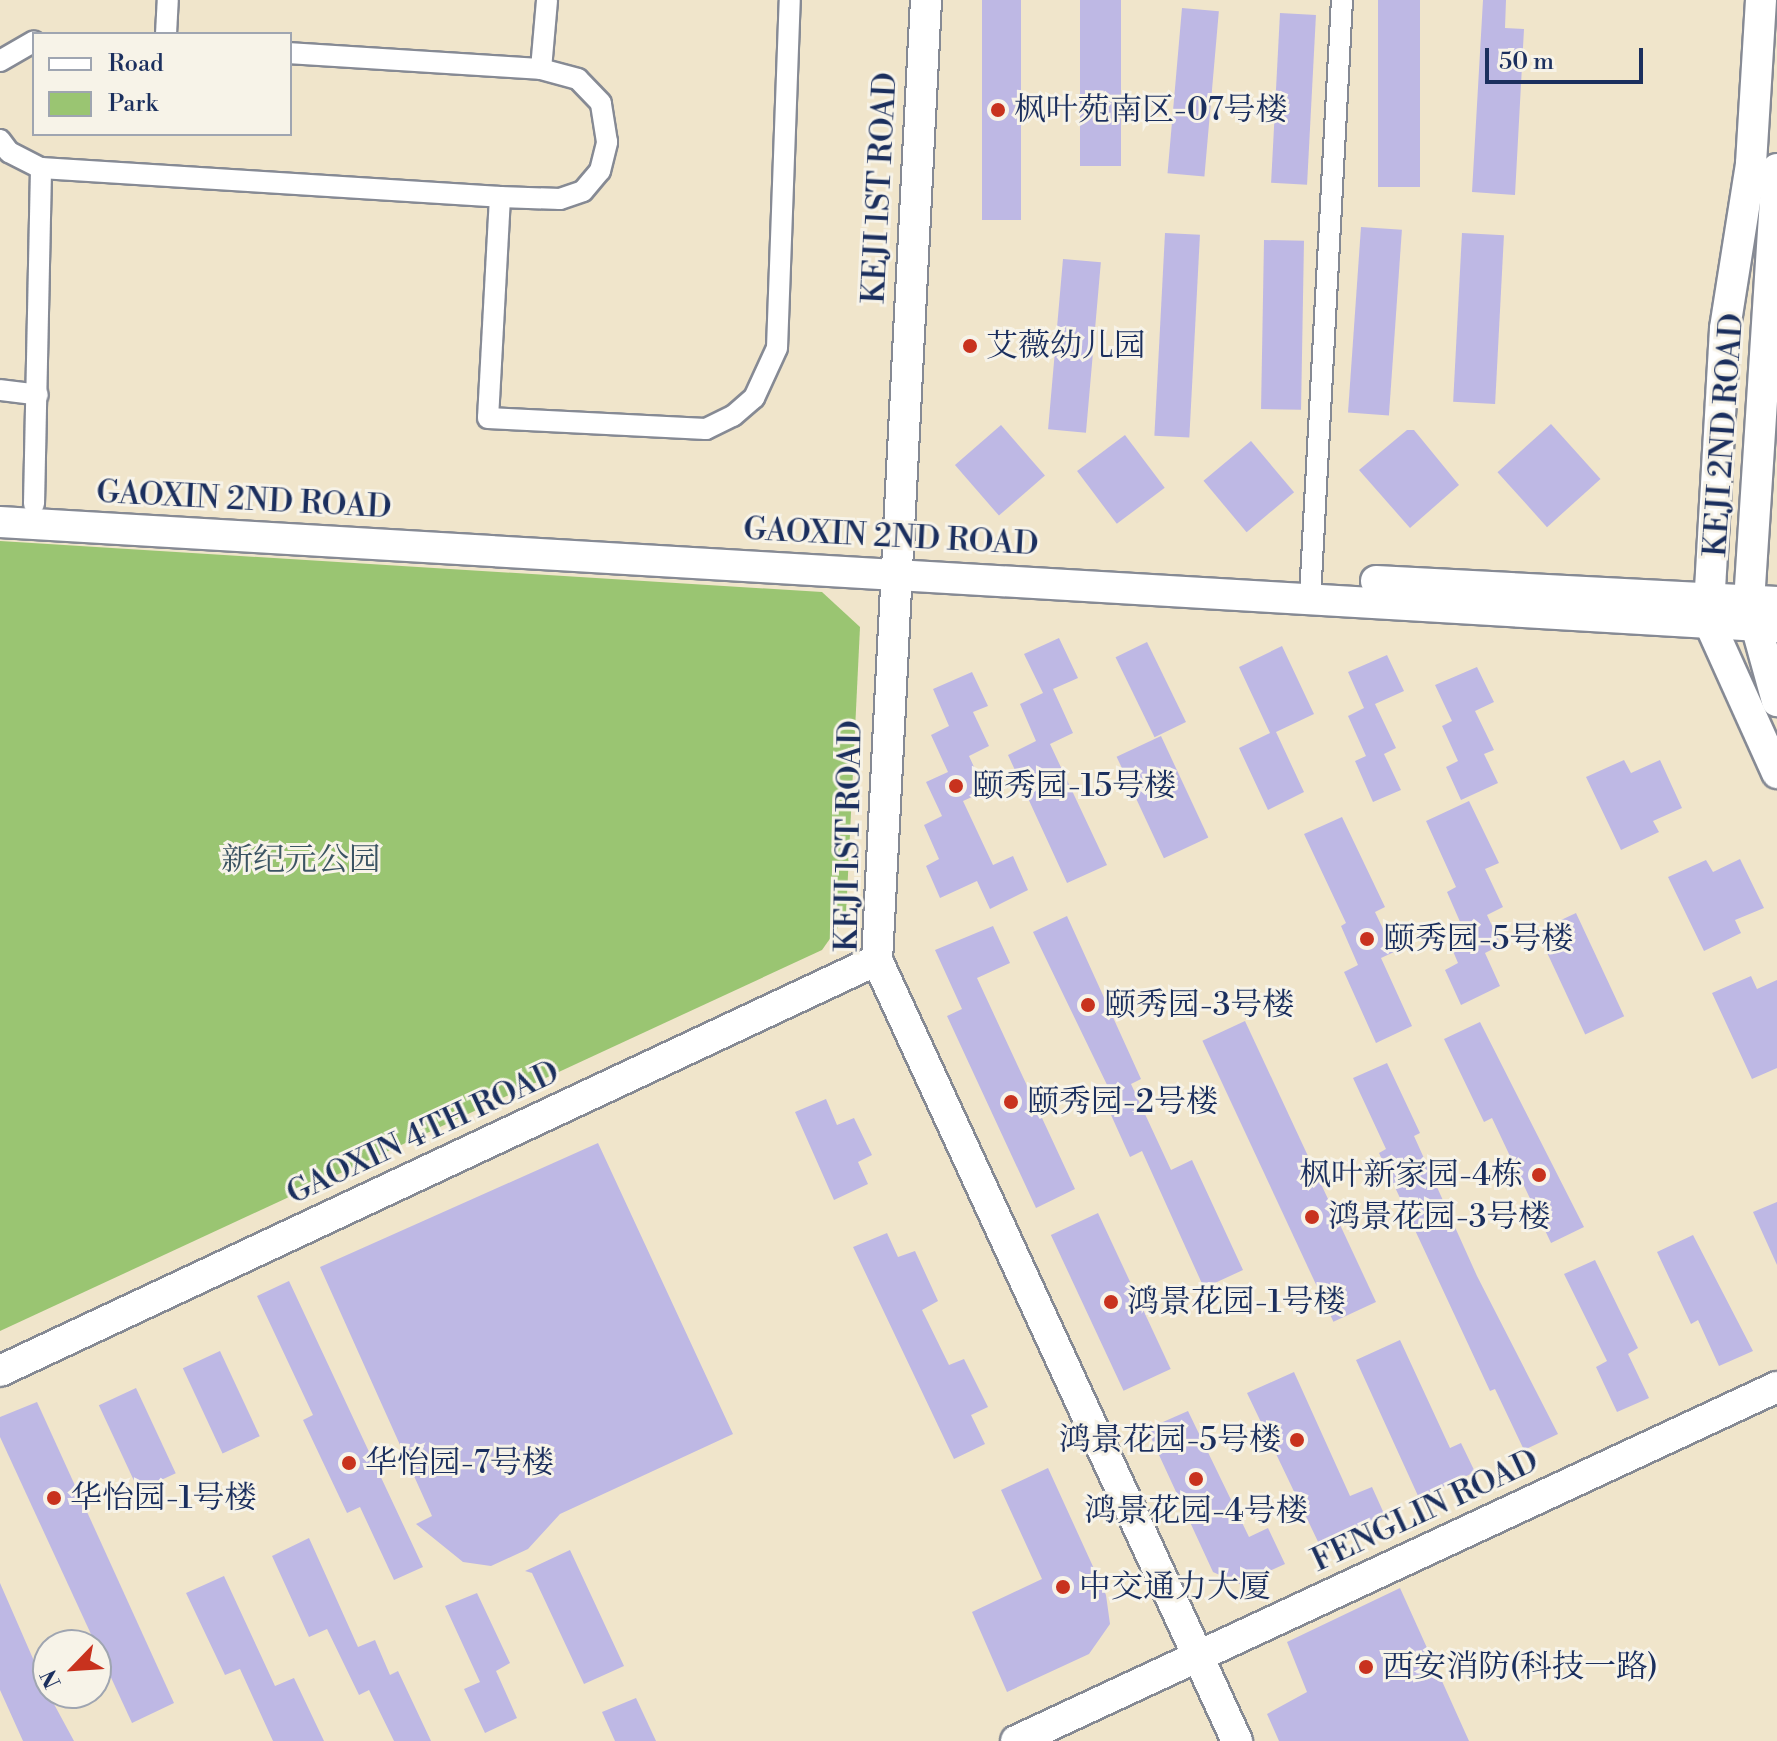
<!DOCTYPE html>
<html>
<head>
<meta charset="utf-8">
<style>
  body { margin:0 }
  #map { position:relative; width:1777px; height:1741px; overflow:hidden; background:#f0e5cb; font-family:"Libre Bodoni","Noto Serif SC",serif }
  div>[style] { position:absolute }
  .green>* { inset:0; background:#9ac572 }
  .building>* { inset:0; background:#beb8e4; transform-origin:0 0 }
  .roads { filter:drop-shadow(2px 0 #868a94) drop-shadow(-2px 0 #868a94) drop-shadow(0 2px #868a94) drop-shadow(0 -2px #868a94) }
  .street>* { height:20px; margin:-10px; padding:0 10px; transform-origin:10px; border-radius:10px; background:#fff }
  .secondary>* { height:30px; margin:-15px; padding:0 15px; transform-origin:15px; border-radius:15px; background:#fff }
  .dots>* { width:22px; height:22px; translate:-50% -50%; box-sizing:border-box; border:4px solid #f7f3e8; border-radius:50% }
  span { translate:-50% -50%; white-space:nowrap; text-align:center; line-height:1.15; -webkit-text-stroke:6px #f7f3e8; paint-order:stroke }
  .poi-label { font-size:32px; color:#1b2f5e }
  .left { translate:0 -50%; text-align:left }
  .right { translate:-100% -50%; text-align:right }
  .street-label { font-size:32px; color:#1b2f5e }
  .park-label { font-size:32px; color:#3b5463 }
  .legend { position:absolute; left:32px; top:32px; width:260px; height:104px; box-sizing:border-box; background:#f7f3e8; border:2px solid #9fa5b1; margin:0; padding:10px 14px; list-style:none; font-size:24px; color:#1b2f5e }
  .legend li { display:flex; align-items:center; gap:16px; height:40px }
  .legend b { width:40px; border:2px solid #9fa5b1 }
  .north { position:absolute; left:32px; top:1629px; width:80px; height:80px; box-sizing:border-box; background:#f7f3e8; border:2px solid #9fa5b1; border-radius:50%; rotate:245deg; font-size:22px; font-weight:700; line-height:32px; text-align:center; color:#1b2f5e }
  .north::after { content:''; display:block; margin:auto; width:28px; height:36px; background:#c8321e; clip-path:polygon(50% 0,100% 100%,50% 72%,0 100%) }
  .scale { position:absolute; left:1485px; top:48px; width:158px; height:36px; box-sizing:border-box; border:4px solid #1b2f5e; border-top:0; padding-left:10px; font-size:24px; line-height:28px; white-space:nowrap; color:#1b2f5e; -webkit-text-stroke:6px #f7f3e8; paint-order:stroke }
</style>
</head>
<body>
<div id="map">
  <div class="green">
    <i style="clip-path:polygon(0 541px,822px 592px,860px 627px,846px 916px,822px 950px,0 1331px)"></i>
  </div>
  <div class="building">
    <i style="left:982px;top:0;width:39px;height:220px"></i>
    <i style="left:1080px;top:0;width:41px;height:166px"></i>
    <i style="left:1378px;top:0;width:42px;height:187px"></i>
    <i style="clip-path:polygon(1483px 0,1506px 0,1505px 28px,1524px 29px,1515px 195px,1472px 192px)"></i>
    <i style="left:1182px;top:8px;width:37px;height:166px;rotate:5deg"></i>
    <i style="left:1280px;top:13px;width:36px;height:170px;rotate:3deg"></i>
    <i style="left:1361px;top:227px;width:41px;height:186px;rotate:4deg"></i>
    <i style="left:1165px;top:233px;width:35px;height:203px;rotate:3deg"></i>
    <i style="left:1462px;top:233px;width:42px;height:169px;rotate:3deg"></i>
    <i style="left:1264px;top:240px;width:40px;height:169px;rotate:1deg"></i>
    <i style="left:1063px;top:259px;width:38px;height:171px;rotate:5deg"></i>
    <i style="left:1551px;top:424px;width:74px;height:72px;rotate:48deg"></i>
    <i style="left:1001px;top:425px;width:67px;height:61px;rotate:49deg"></i>
    <i style="clip-path:polygon(1407px 430px,1414px 430px,1459px 485px,1410px 528px,1359px 470px)"></i>
    <i style="left:1125px;top:435px;width:66px;height:60px;rotate:53deg"></i>
    <i style="left:1251px;top:441px;width:67px;height:62px;rotate:50deg"></i>
    <i style="clip-path:polygon(1059px 638px,1078px 678px,1053px 689px,1073px 733px,1050px 744px,1107px 865px,1067px 883px,1008px 755px,1036px 741px,1020px 704px,1043px 693px,1024px 654px)"></i>
    <i style="left:1147px;top:642px;width:89px;height:35px;rotate:64deg"></i>
    <i style="clip-path:polygon(1282px 646px,1314px 714px,1276px 732px,1304px 792px,1268px 810px,1239px 748px,1270px 733px,1239px 667px)"></i>
    <i style="clip-path:polygon(1387px 655px,1404px 691px,1375px 704px,1396px 748px,1384px 754px,1401px 790px,1373px 802px,1355px 761px,1366px 756px,1348px 716px,1364px 708px,1348px 672px)"></i>
    <i style="clip-path:polygon(1477px 667px,1494px 702px,1475px 711px,1494px 750px,1484px 754px,1498px 783px,1461px 800px,1446px 767px,1458px 761px,1442px 726px,1452px 721px,1435px 685px)"></i>
    <i style="clip-path:polygon(972px 672px,988px 706px,973px 712px,989px 746px,969px 756px,985px 791px,963px 801px,993px 865px,1013px 856px,1028px 890px,990px 909px,977px 881px,940px 898px,926px 866px,939px 859px,924px 825px,942px 816px,926px 782px,948px 772px,931px 735px,949px 726px,933px 689px)"></i>
    <i style="left:1161px;top:736px;width:112px;height:49px;rotate:65deg"></i>
    <i style="clip-path:polygon(1624px 760px,1631px 773px,1660px 760px,1682px 808px,1653px 821px,1659px 832px,1621px 850px,1586px 777px)"></i>
    <i style="clip-path:polygon(1469px 801px,1499px 863px,1485px 869px,1503px 907px,1487px 915px,1501px 945px,1485px 953px,1500px 986px,1461px 1005px,1445px 970px,1458px 963px,1445px 932px,1461px 924px,1447px 892px,1456px 887px,1426px 821px)"></i>
    <i style="clip-path:polygon(1342px 817px,1385px 907px,1375px 912px,1394px 952px,1381px 958px,1412px 1026px,1376px 1043px,1344px 972px,1358px 965px,1341px 926px,1346px 923px,1304px 834px)"></i>
    <i style="clip-path:polygon(1740px 859px,1764px 908px,1735px 920px,1741px 933px,1704px 951px,1668px 877px,1706px 860px,1713px 872px)"></i>
    <i style="left:1576px;top:913px;width:114px;height:43px;rotate:65deg"></i>
    <i style="clip-path:polygon(1067px 916px,1141px 1079px,1131px 1084px,1171px 1170px,1192px 1160px,1243px 1270px,1204px 1288px,1142px 1151px,1130px 1157px,1102px 1095px,1110px 1091px,1033px 932px)"></i>
    <i style="clip-path:polygon(993px 926px,1010px 963px,977px 978px,1075px 1189px,1036px 1208px,947px 1016px,962px 1009px,935px 950px)"></i>
    <i style="clip-path:polygon(1751px 976px,1757px 989px,1777px 980px,1777px 1068px,1752px 1079px,1712px 993px)"></i>
    <i style="left:1245px;top:1021px;width:310px;height:47px;rotate:65deg"></i>
    <i style="clip-path:polygon(1480px 1022px,1584px 1227px,1551px 1243px,1492px 1118px,1484px 1122px,1444px 1039px)"></i>
    <i style="clip-path:polygon(1387px 1063px,1420px 1133px,1414px 1136px,1477px 1276px,1558px 1434px,1524px 1450px,1495px 1389px,1490px 1391px,1379px 1153px,1386px 1149px,1353px 1078px)"></i>
    <i style="clip-path:polygon(826px 1099px,837px 1125px,854px 1118px,872px 1155px,858px 1162px,868px 1184px,834px 1200px,795px 1112px)"></i>
    <i style="clip-path:polygon(598px 1143px,733px 1434px,560px 1514px,528px 1549px,491px 1566px,463px 1562px,416px 1524px,432px 1516px,320px 1267px)"></i>
    <i style="clip-path:polygon(1777px 1202px,1777px 1265px,1753px 1212px)"></i>
    <i style="left:1098px;top:1213px;width:172px;height:52px;rotate:65deg"></i>
    <i style="clip-path:polygon(887px 1233px,898px 1257px,915px 1251px,938px 1301px,922px 1310px,949px 1365px,964px 1359px,988px 1407px,971px 1415px,985px 1444px,954px 1459px,853px 1247px)"></i>
    <i style="clip-path:polygon(1693px 1235px,1753px 1351px,1719px 1366px,1698px 1320px,1691px 1324px,1657px 1252px)"></i>
    <i style="clip-path:polygon(1595px 1260px,1638px 1348px,1628px 1354px,1649px 1398px,1617px 1412px,1596px 1367px,1607px 1361px,1564px 1274px)"></i>
    <i style="clip-path:polygon(289px 1281px,423px 1567px,394px 1580px,360px 1507px,347px 1513px,303px 1420px,313px 1415px,257px 1296px)"></i>
    <i style="clip-path:polygon(1400px 1340px,1450px 1448px,1461px 1443px,1475px 1472px,1419px 1498px,1356px 1360px)"></i>
    <i style="left:220px;top:1351px;width:94px;height:41px;rotate:65deg"></i>
    <i style="clip-path:polygon(1294px 1372px,1350px 1496px,1372px 1487px,1386px 1518px,1321px 1548px,1247px 1393px)"></i>
    <i style="left:136px;top:1388px;width:94px;height:41px;rotate:65deg"></i>
    <i style="clip-path:polygon(37px 1402px,174px 1703px,132px 1723px,0 1437px,0 1417px)"></i>
    <i style="clip-path:polygon(1188px 1411px,1249px 1537px,1268px 1528px,1285px 1564px,1240px 1584px,1213px 1572px,1147px 1429px)"></i>
    <i style="clip-path:polygon(1048px 1468px,1106px 1595px,1110px 1624px,1089px 1654px,1007px 1692px,972px 1612px,1042px 1579px,1001px 1490px)"></i>
    <i style="clip-path:polygon(309px 1538px,358px 1647px,375px 1640px,390px 1675px,398px 1671px,431px 1741px,394px 1741px,369px 1690px,359px 1695px,327px 1629px,309px 1637px,272px 1556px)"></i>
    <i style="clip-path:polygon(570px 1550px,624px 1666px,584px 1684px,532px 1573px,525px 1571px)"></i>
    <i style="clip-path:polygon(224px 1576px,275px 1686px,294px 1678px,324px 1741px,273px 1741px,240px 1669px,225px 1675px,186px 1593px)"></i>
    <i style="clip-path:polygon(0 1583px,48px 1693px,74px 1741px,23px 1741px,0 1690px)"></i>
    <i style="clip-path:polygon(1400px 1588px,1469px 1741px,1279px 1741px,1267px 1714px,1307px 1692px,1287px 1642px)"></i>
    <i style="clip-path:polygon(477px 1593px,510px 1663px,496px 1671px,517px 1718px,485px 1733px,464px 1689px,480px 1682px,445px 1606px)"></i>
    <i style="clip-path:polygon(636px 1698px,656px 1741px,615px 1741px,602px 1712px)"></i>
  </div>
  <div class="roads">
    <div class="street">
      <i style="left:166px;top:34px;width:34px;rotate:-87deg"></i>
      <i style="left:0;top:61px;width:39px;rotate:-30deg"></i>
      <i style="left:541px;top:69px;width:69px;rotate:-85deg"></i>
      <i style="left:0;top:140px;width:15px;rotate:53deg"></i>
      <i style="left:9px;top:152px;width:36px;rotate:27deg"></i>
      <i style="left:41px;top:168px;width:460px;rotate:3.6deg"></i>
      <i style="left:500px;top:197px;width:60px;rotate:1.9deg"></i>
      <i style="left:560px;top:199px;width:24px;rotate:-19deg"></i>
      <i style="left:583px;top:191px;width:26px;rotate:-50deg"></i>
      <i style="left:600px;top:171px;width:30px;rotate:-76deg"></i>
      <i style="left:607px;top:142px;width:39px;rotate:-99deg"></i>
      <i style="left:601px;top:103px;width:33px;rotate:-134deg"></i>
      <i style="left:578px;top:79px;width:38px;rotate:-165deg"></i>
      <i style="left:541px;top:69px;width:252px;rotate:-176.4deg"></i>
      <i style="left:500px;top:197px;width:221px;rotate:93.1deg"></i>
      <i style="left:488px;top:418px;width:218px;rotate:2.9deg"></i>
      <i style="left:706px;top:429px;width:30px;rotate:-26deg"></i>
      <i style="left:733px;top:416px;width:28px;rotate:-41deg"></i>
      <i style="left:754px;top:398px;width:55px;rotate:-65.3deg"></i>
      <i style="left:777px;top:348px;width:348px;rotate:-87.9deg"></i>
      <i style="left:0;top:390px;width:38px;rotate:7deg"></i>
      <i style="left:34px;top:504px;width:336px;rotate:-88.8deg"></i>
      <i style="left:1310px;top:598px;width:599px;rotate:-86.94deg"></i>
    </div>
    <div class="secondary">
      <i style="left:926px;top:0;width:961px;rotate:92.92deg"></i>
      <i style="left:877px;top:960px;width:860px;rotate:65.25deg"></i>
      <i style="left:1761px;top:0;width:164px;rotate:93.5deg"></i>
      <i style="left:1751px;top:164px;width:167px;rotate:99deg"></i>
      <i style="left:1725px;top:329px;width:291px;rotate:93.3deg"></i>
      <i style="left:1708px;top:620px;width:168px;rotate:65.7deg"></i>
      <i style="left:1777px;top:169px;width:432px;rotate:93.7deg"></i>
      <i style="left:1749px;top:600px;width:105px;rotate:74.5deg"></i>
      <i style="left:0;top:522px;width:1780px;rotate:3.38deg"></i>
      <i style="left:1376px;top:581px;width:402px;rotate:3deg"></i>
      <i style="left:0;top:1371px;width:969px;rotate:-25.11deg"></i>
      <i style="left:1016px;top:1741px;width:839px;rotate:-24.95deg"></i>
    </div>
  </div>
  <div class="dots">
    <i style="left:998px;top:110px;background:#c8321e"></i>
    <i style="left:970px;top:346px;background:#c8321e"></i>
    <i style="left:956px;top:786px;background:#c8321e"></i>
    <i style="left:1367px;top:939px;background:#c8321e"></i>
    <i style="left:1088px;top:1005px;background:#c8321e"></i>
    <i style="left:1011px;top:1102px;background:#c8321e"></i>
    <i style="left:1539px;top:1175px;background:#c8321e"></i>
    <i style="left:1312px;top:1217px;background:#c8321e"></i>
    <i style="left:1111px;top:1302px;background:#c8321e"></i>
    <i style="left:1297px;top:1440px;background:#c8321e"></i>
    <i style="left:349px;top:1463px;background:#c8321e"></i>
    <i style="left:1196px;top:1479px;background:#c8321e"></i>
    <i style="left:54px;top:1498px;background:#c8321e"></i>
    <i style="left:1063px;top:1587px;background:#c8321e"></i>
    <i style="left:1366px;top:1667px;background:#c8321e"></i>
  </div>
  <div class="poi-label">
    <span class="left" style="left:1014px;top:110px">枫叶苑南区-07号楼</span>
    <span class="left" style="left:986px;top:346px">艾薇幼儿园</span>
    <span class="left" style="left:972px;top:786px">颐秀园-15号楼</span>
    <span class="left" style="left:1383px;top:939px">颐秀园-5号楼</span>
    <span class="left" style="left:1104px;top:1005px">颐秀园-3号楼</span>
    <span class="left" style="left:1027px;top:1102px">颐秀园-2号楼</span>
    <span class="right" style="left:1523px;top:1175px">枫叶新家园-4栋</span>
    <span class="left" style="left:1328px;top:1217px">鸿景花园-3号楼</span>
    <span class="left" style="left:1127px;top:1302px">鸿景花园-1号楼</span>
    <span class="right" style="left:1281px;top:1440px">鸿景花园-5号楼</span>
    <span class="left" style="left:365px;top:1463px">华怡园-7号楼</span>
    <span class="left" style="left:70px;top:1498px">华怡园-1号楼</span>
    <span style="left:1196px;top:1511px">鸿景花园-4号楼</span>
    <span class="left" style="left:1079px;top:1587px">中交通力大厦</span>
    <span class="left" style="left:1382px;top:1667px">西安消防(科技一路)</span>
  </div>
  <div class="street-label">
    <span style="left:880px;top:188px;rotate:-87deg">KEJI 1ST ROAD</span>
    <span style="left:1724px;top:435px;rotate:-86deg">KEJI 2ND ROAD</span>
    <span style="left:244px;top:500px;rotate:3deg">GAOXIN 2ND ROAD</span>
    <span style="left:891px;top:537px;rotate:3deg">GAOXIN 2ND ROAD</span>
    <span style="left:849px;top:836px;rotate:-89deg">KEJI 1ST ROAD</span>
    <span style="left:423px;top:1133px;rotate:-25deg">GAOXIN 4TH ROAD</span>
    <span style="left:1425px;top:1511px;rotate:-25deg">FENGLIN ROAD</span>
  </div>
  <div class="park-label">
    <span style="left:301px;top:860px">新纪元公园</span>
  </div>
  <ul class="legend">
  <li><b style="height:10px;background:#fff"></b>Road</li>
  <li><b style="height:22px;background:#9ac572"></b>Park</li>
  </ul>
  <div class="north">N</div>
  <div class="scale">50 m</div>
</div>
</body>
</html>
